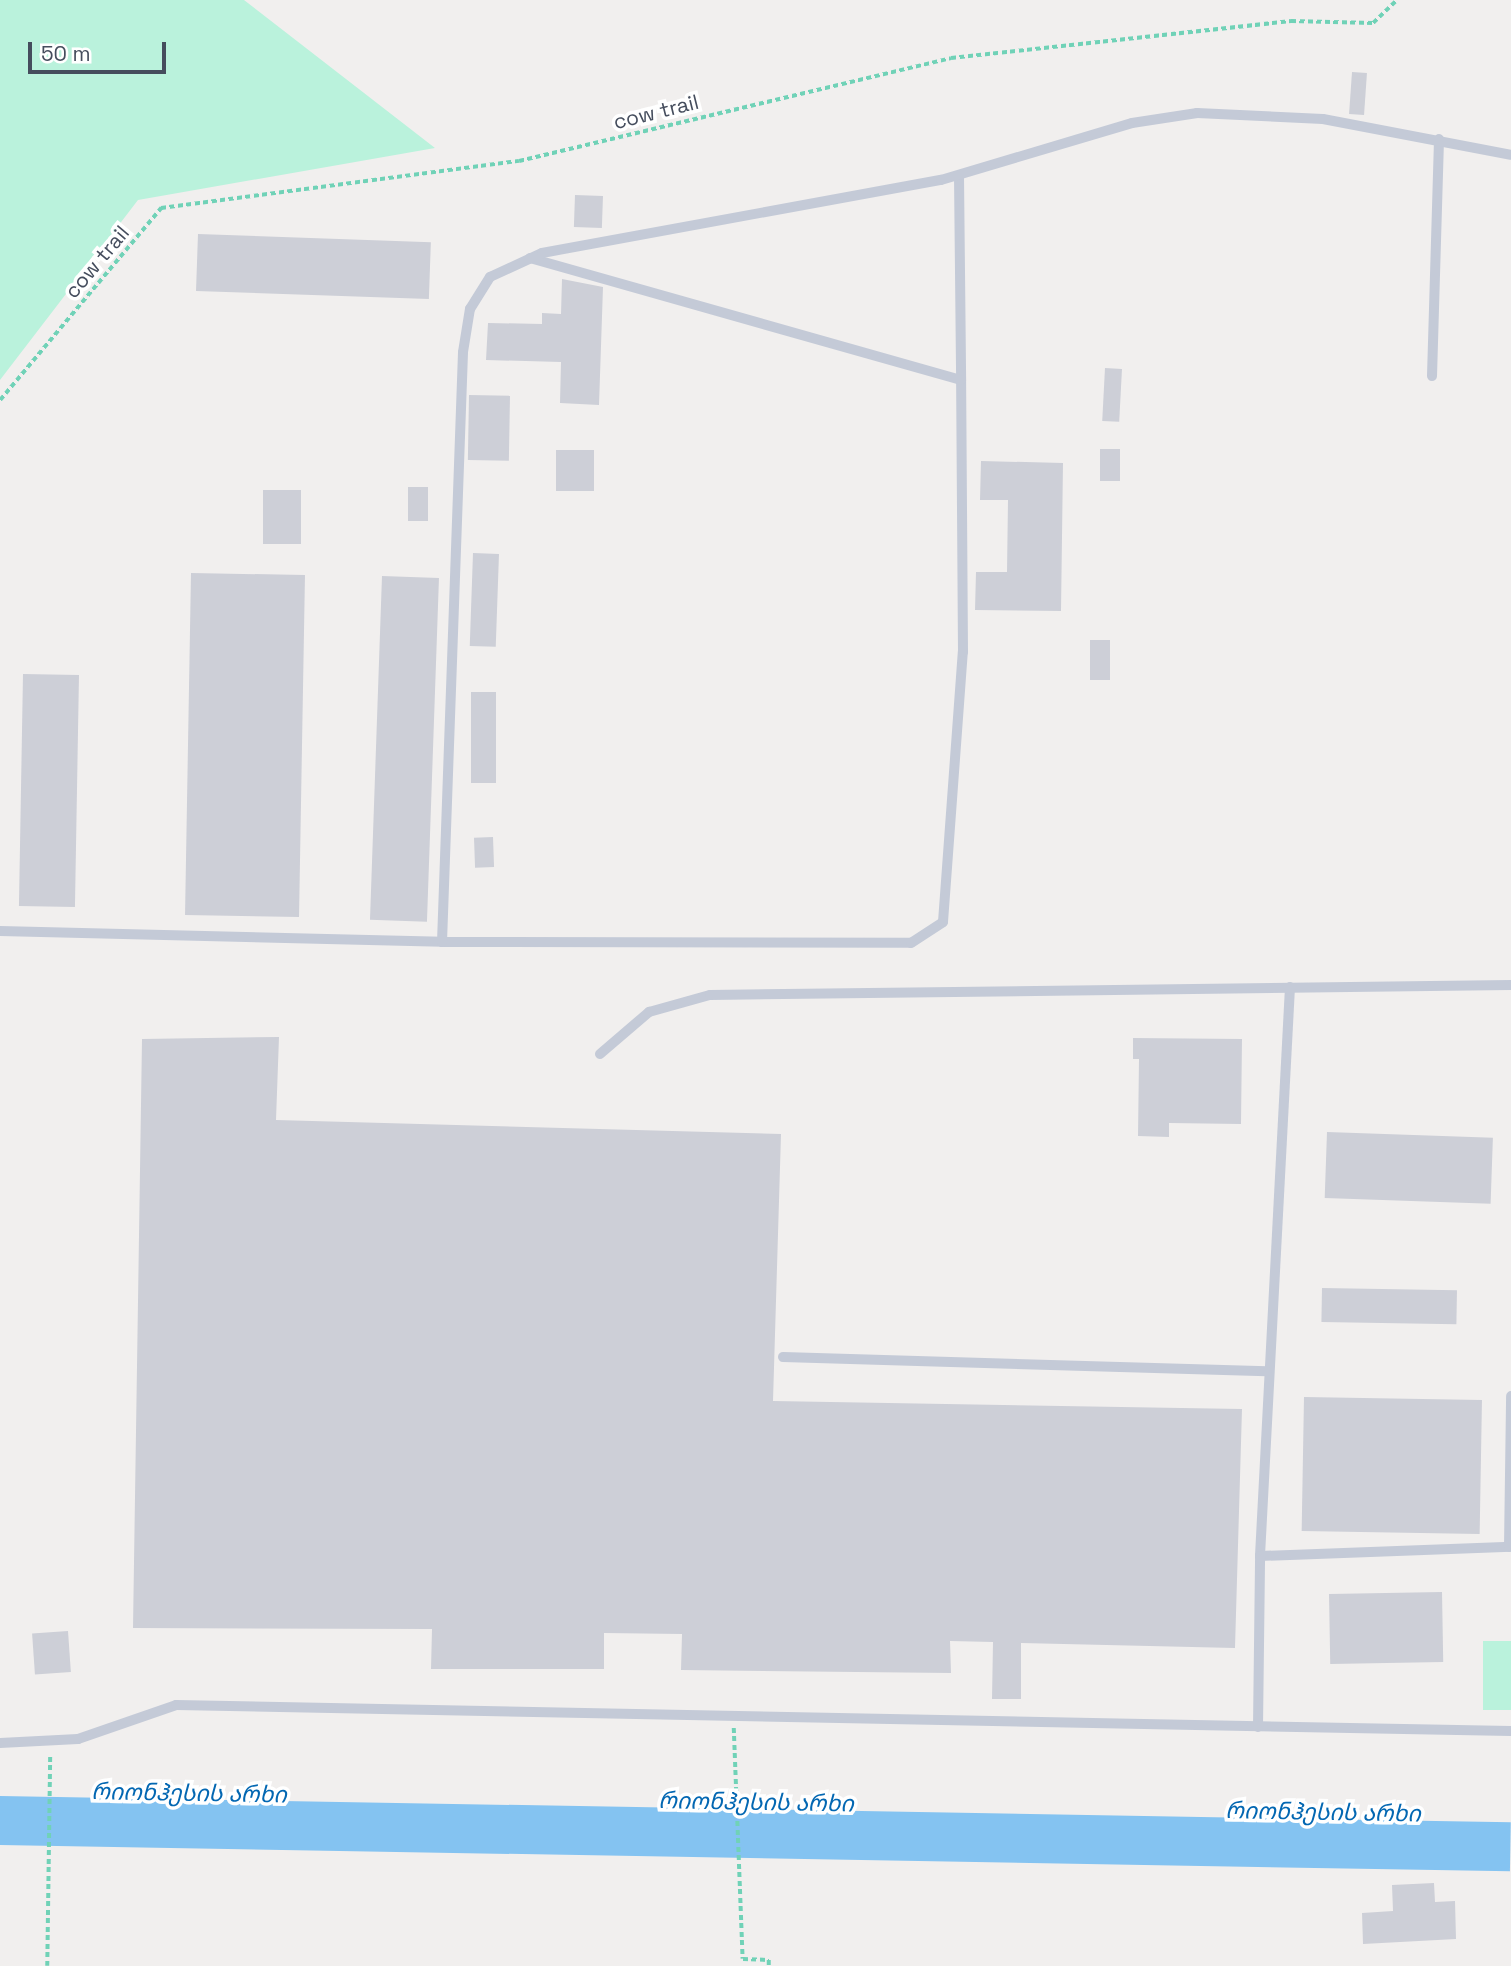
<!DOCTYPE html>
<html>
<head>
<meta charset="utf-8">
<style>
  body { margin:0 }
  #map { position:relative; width:1511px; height:1966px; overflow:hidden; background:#f1efee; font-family:"Space Grotesk","Noto Sans Georgian",sans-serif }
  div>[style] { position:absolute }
  .green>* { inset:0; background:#baf2dc; transform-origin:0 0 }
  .water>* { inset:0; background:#84c3f1; transform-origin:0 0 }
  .building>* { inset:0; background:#cdcfd7; transform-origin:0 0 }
  .path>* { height:3.5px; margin-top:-1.75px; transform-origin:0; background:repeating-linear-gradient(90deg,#70d2b7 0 5px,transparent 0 8.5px) }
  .service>* { height:10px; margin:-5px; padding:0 5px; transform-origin:5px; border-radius:5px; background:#c4cad7 }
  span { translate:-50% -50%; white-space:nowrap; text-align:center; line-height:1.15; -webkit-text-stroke:7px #fff; paint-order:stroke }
  .street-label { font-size:21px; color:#454d5d }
  .water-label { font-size:23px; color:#0367b2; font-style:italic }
  .scale { position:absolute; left:28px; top:42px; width:138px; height:32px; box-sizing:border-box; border:4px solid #454d5d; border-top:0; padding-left:9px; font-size:21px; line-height:24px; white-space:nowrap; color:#454d5d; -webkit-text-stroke:5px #fff; paint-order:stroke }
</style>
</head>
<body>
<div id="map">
  <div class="green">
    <i style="clip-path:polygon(0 0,244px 0,435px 148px,138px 200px,0 380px)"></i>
    <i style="left:1483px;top:1641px;width:28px;height:69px"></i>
  </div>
  <div class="water">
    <i style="left:0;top:1796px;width:1511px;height:49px;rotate:1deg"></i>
  </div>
  <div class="building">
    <i style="left:1352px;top:72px;width:15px;height:42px;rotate:4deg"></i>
    <i style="left:575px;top:195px;width:28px;height:32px;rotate:2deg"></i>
    <i style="left:198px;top:234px;width:233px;height:57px;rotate:2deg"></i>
    <i style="clip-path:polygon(562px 279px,603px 287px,599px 405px,560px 403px,561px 362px,486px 360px,488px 323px,542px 324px,542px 313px,561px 314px)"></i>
    <i style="left:1105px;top:368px;width:17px;height:53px;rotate:3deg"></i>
    <i style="left:469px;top:395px;width:41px;height:65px;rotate:1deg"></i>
    <i style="left:1100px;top:449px;width:20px;height:32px"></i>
    <i style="left:556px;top:450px;width:38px;height:41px"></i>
    <i style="clip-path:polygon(981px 461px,1063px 463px,1061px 611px,975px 610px,976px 572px,1007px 572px,1008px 500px,980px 500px)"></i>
    <i style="left:408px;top:487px;width:20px;height:34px"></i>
    <i style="left:263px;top:490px;width:38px;height:54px"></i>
    <i style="left:473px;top:553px;width:26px;height:93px;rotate:2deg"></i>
    <i style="left:191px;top:573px;width:114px;height:342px;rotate:1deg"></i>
    <i style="left:382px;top:576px;width:57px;height:344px;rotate:2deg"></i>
    <i style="left:1090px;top:640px;width:20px;height:40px"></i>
    <i style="left:23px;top:674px;width:56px;height:232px;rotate:1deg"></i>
    <i style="left:471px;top:692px;width:25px;height:91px"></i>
    <i style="left:493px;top:837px;width:30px;height:19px;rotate:88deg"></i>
    <i style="clip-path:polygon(279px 1037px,276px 1120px,781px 1134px,773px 1401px,1242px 1409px,1235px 1648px,1021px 1643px,1021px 1699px,992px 1699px,993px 1642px,950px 1641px,951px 1673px,681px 1670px,682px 1634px,604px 1633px,604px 1669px,431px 1669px,432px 1629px,133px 1628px,142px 1039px)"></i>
    <i style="clip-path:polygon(1133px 1038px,1242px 1039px,1241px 1124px,1169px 1123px,1169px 1137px,1138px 1136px,1139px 1059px,1133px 1059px)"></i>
    <i style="left:1327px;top:1132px;width:166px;height:66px;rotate:2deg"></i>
    <i style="left:1322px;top:1288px;width:135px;height:34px;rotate:1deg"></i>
    <i style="left:1304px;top:1397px;width:178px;height:134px;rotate:1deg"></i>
    <i style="left:1442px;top:1592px;width:70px;height:113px;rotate:89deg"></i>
    <i style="left:68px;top:1631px;width:41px;height:36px;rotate:86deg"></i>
    <i style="clip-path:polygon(1434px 1883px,1435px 1902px,1455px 1901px,1456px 1939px,1363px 1944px,1362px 1913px,1393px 1911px,1392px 1885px)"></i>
  </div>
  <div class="path">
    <i style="left:0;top:400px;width:251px;rotate:-50deg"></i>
    <i style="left:161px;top:208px;width:361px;rotate:-7.5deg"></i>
    <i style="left:519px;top:161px;width:444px;rotate:-13.4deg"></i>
    <i style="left:951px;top:58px;width:342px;rotate:-6.2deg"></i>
    <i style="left:1291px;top:21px;width:82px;rotate:1.4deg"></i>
    <i style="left:1373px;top:23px;width:33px;rotate:-44deg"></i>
    <i style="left:734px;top:1728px;width:231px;rotate:87.8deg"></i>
    <i style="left:743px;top:1959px;width:26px;rotate:2deg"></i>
    <i style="left:769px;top:1960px;width:6px;rotate:90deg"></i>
    <i style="left:47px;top:1966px;width:211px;rotate:-89.2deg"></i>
  </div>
  <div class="service">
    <i style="left:959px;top:176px;width:204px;rotate:89.4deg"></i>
    <i style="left:1432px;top:376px;width:237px;rotate:-88.3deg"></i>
    <i style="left:0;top:931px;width:442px;rotate:1.4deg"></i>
    <i style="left:442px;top:942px;width:469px;rotate:0.1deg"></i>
    <i style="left:911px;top:943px;width:38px;rotate:-33deg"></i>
    <i style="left:943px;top:922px;width:271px;rotate:-85.8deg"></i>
    <i style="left:963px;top:652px;width:272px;rotate:-90.4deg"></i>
    <i style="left:961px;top:380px;width:448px;rotate:-164.2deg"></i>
    <i style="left:442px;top:942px;width:590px;rotate:-87.96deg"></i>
    <i style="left:463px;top:352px;width:44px;rotate:-80.8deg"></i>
    <i style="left:470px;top:309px;width:38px;rotate:-58deg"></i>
    <i style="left:490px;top:277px;width:57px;rotate:-24.8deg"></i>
    <i style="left:542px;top:253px;width:406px;rotate:-10.4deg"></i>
    <i style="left:941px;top:180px;width:199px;rotate:-16.6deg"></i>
    <i style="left:1132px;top:123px;width:66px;rotate:-8.7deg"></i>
    <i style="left:1197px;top:113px;width:126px;rotate:2.7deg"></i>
    <i style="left:1323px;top:119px;width:191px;rotate:10.8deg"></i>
    <i style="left:1290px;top:987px;width:570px;rotate:93.02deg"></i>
    <i style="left:1260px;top:1556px;width:251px;rotate:-2.1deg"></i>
    <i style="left:600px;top:1054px;width:65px;rotate:-40.6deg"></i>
    <i style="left:649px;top:1012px;width:63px;rotate:-15.6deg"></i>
    <i style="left:710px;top:995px;width:801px;rotate:-0.72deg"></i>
    <i style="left:783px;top:1357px;width:484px;rotate:1.7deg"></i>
    <i style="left:1509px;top:1547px;width:151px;rotate:-89.2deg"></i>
    <i style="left:1258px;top:1727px;width:171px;rotate:-89.3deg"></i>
    <i style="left:0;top:1743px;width:78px;rotate:-2.9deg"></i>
    <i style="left:78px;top:1739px;width:104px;rotate:-19.1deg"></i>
    <i style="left:176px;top:1705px;width:1335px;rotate:1.12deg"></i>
  </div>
  <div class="street-label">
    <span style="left:656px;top:112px;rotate:-14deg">cow trail</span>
    <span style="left:97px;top:262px;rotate:-50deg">cow trail</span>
  </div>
  <div class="water-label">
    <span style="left:189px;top:1793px;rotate:1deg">რიონჰესის არხი</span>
    <span style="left:756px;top:1802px;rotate:1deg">რიონჰესის არხი</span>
    <span style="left:1323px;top:1812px;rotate:1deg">რიონჰესის არხი</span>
  </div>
  <div class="scale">50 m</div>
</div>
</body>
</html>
